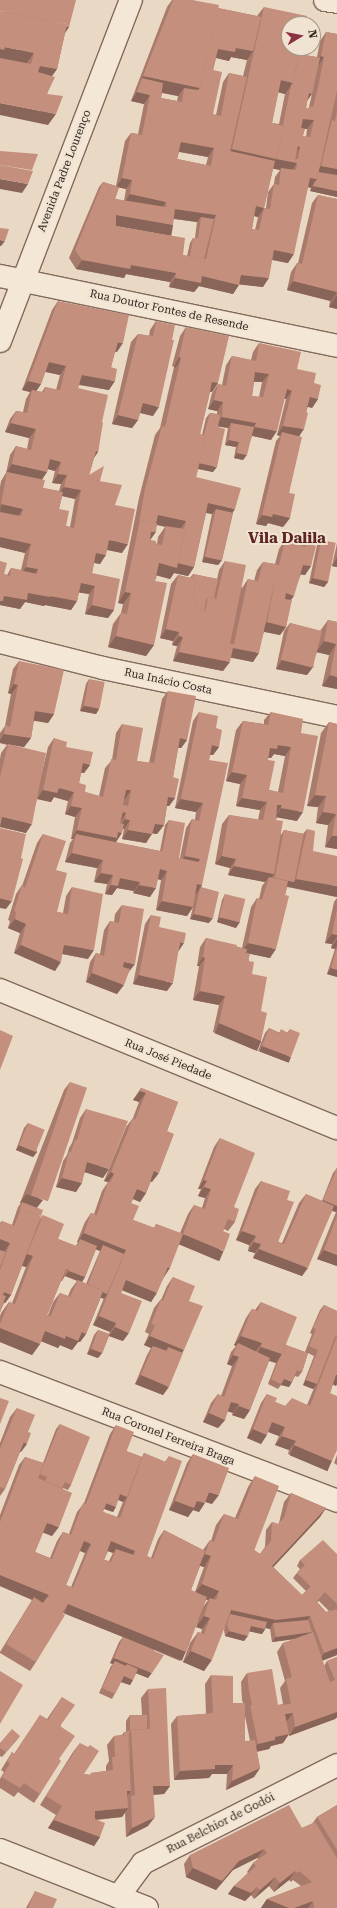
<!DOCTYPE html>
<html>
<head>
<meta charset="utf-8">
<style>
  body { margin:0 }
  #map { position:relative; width:337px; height:1908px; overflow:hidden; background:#e9d8c4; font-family:"Roboto Serif",serif }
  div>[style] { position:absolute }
  .roads { filter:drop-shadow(1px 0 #826a5c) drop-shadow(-1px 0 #826a5c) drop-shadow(0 1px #826a5c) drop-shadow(0 -1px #826a5c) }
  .street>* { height:22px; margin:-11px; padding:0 11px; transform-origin:11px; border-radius:11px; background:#f5e7d6 }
  .secondary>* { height:22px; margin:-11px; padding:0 11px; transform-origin:11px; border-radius:11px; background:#f5e7d6 }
  .wall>* { inset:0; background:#a97b6c }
  .shaded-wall>* { inset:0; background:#896458; transform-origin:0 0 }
  .building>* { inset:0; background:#c48f7d; transform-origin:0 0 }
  span { translate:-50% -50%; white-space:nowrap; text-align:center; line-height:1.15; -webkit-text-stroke:4px #f1e3d2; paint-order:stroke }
  .street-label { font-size:11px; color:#33251f }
  .district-label { font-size:15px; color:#5c2522; font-weight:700 }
  .north { position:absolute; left:281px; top:16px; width:40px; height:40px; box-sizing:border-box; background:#f1e3d2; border:1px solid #a5978a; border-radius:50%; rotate:80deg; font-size:11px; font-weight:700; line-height:16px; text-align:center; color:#33251f }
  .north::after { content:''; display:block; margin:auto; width:14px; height:18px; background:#8b3242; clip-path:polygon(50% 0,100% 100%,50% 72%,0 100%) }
</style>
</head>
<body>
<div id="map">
  <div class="roads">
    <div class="street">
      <i style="left:0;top:276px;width:344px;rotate:11.7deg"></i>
      <i style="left:0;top:341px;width:365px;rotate:-69deg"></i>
      <i style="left:0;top:642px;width:106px;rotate:14.2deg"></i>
      <i style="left:103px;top:668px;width:239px;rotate:11.8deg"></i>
      <i style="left:0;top:990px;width:364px;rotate:22.3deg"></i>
      <i style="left:0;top:1372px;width:361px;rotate:20.9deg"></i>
      <i style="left:0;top:1850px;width:158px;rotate:21.5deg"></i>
      <i style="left:118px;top:1897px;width:42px;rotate:-53.7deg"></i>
      <i style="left:143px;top:1863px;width:217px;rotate:-26.8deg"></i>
    </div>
    <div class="secondary">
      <i style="left:325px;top:0;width:12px;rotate:9deg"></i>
    </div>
  </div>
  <div class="wall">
    <i style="clip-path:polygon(0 0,69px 27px,65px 33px,57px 69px,52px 76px,47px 94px,48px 125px)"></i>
    <i style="clip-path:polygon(evenodd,172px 0,192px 0,218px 8px,257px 16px,264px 7px,289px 24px,288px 36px,299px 54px,317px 57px,320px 41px,326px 32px,337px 34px,337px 197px,310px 191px,311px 188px,308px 187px,288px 263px,272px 260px,263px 287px,239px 284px,233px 294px,199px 286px,194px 292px,169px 287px,170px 282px,126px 274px,124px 278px,76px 269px,69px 258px,99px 187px,103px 182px,116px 186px,125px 141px,131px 133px,138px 134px,144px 104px,131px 101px,167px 7px,172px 0,231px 57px,247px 60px,243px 76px,229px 73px,223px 82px,216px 115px,213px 114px,213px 70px,216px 58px,229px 61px,231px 57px,172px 0,278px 92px,285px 94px,279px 124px,272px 123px,278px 92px,172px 0,162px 93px,178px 96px,177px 101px,161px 98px,162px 93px,172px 0,312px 94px,309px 107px,308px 109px,306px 108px,307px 101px,312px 94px,172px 0,301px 128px,307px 129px,306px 137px,303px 136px,301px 128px,172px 0,179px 152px,208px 157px,206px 165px,177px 159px,179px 152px,172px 0,273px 168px,280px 170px,275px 177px,274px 184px,268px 192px,266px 208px,264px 208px,258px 217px,255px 230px,252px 229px,254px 216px,258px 217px,264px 208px,273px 168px,172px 0,119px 187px,126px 189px,124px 201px,115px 199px,119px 187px,172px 0,174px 219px,197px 222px,195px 238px,193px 238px,190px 243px,187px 256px,183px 255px,116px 225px,167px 234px,174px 219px)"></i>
    <i style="clip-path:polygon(318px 195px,337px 199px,337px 309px,329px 307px,330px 301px,287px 290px,291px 272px,297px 263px,298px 263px,312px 203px)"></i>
    <i style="clip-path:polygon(evenodd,58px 301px,117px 352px,115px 351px,111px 367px,109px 390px,79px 385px,78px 388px,102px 422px,98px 452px,94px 458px,89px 475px,100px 481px,115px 505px,122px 553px,107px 550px,100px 564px,94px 563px,92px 573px,114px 610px,108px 618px,85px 614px,89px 594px,79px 592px,77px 601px,71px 610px,45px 605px,44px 606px,25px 602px,20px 609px,0 605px,4px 574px,7px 575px,11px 568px,21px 570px,25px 553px,0 547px,0 487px,1px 481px,6px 473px,10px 455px,16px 446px,27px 449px,29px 438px,5px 432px,10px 419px,16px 411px,23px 412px,26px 399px,30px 392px,22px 390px,52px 310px,58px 301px,45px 372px,60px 375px,56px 390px,45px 387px,42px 392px,36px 391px,41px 384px,45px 372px,58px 301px,48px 469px,55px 471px,52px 483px,61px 484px,59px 491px,43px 488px,42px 479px,47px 472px,48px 469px,58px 301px,62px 496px,75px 499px,70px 527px,66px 526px,59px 509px,62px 496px)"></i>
    <i style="clip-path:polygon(156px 321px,172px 340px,153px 416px,140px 413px,138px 420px,132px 428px,112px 424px,131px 342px,138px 334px,149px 336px,150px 330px)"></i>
    <i style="clip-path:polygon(evenodd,186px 327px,218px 383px,212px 392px,210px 392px,200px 434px,202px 435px,206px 418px,210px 413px,217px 414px,217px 411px,208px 409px,212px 393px,218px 384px,222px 385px,226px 365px,232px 356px,251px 360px,253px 352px,259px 343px,297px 369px,314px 383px,318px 399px,312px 408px,308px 406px,299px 437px,289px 493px,290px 518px,283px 527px,268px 523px,266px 526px,256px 524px,276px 441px,280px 436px,277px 435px,286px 399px,284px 399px,271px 440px,252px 436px,243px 460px,234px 458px,236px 447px,225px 445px,228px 428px,218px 426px,213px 472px,198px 469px,196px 477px,233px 513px,222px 560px,218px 565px,202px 562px,212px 514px,206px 513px,194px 567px,188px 576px,174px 573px,170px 579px,157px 575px,155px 581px,154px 645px,146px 656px,108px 647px,113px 624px,121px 613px,123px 604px,118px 603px,139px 498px,155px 435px,160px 428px,174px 367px,172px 366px,180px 336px,186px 327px,254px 382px,262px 382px,259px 397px,252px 396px,254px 382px,186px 327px,157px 525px,165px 527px,158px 537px,157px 544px,150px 540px,157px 525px)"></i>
    <i style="clip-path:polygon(308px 531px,313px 545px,311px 566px,305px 575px,301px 574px,291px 600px,286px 627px,280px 635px,264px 632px,253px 662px,231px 657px,223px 671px,173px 661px,177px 646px,172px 645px,173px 641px,160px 638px,171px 584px,178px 575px,190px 578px,193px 574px,217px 579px,219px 570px,225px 561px,242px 588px,248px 579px,254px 581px,257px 570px,263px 562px,275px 564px,279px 549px,285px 540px,290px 541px,292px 539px,301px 546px,302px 539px)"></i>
    <i style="clip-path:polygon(321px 540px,328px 582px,324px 587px,309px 583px,317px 545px)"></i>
    <i style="clip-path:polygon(337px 543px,337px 567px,332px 566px)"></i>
    <i style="clip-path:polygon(328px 620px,337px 622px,337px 689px,322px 686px,329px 655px,317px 652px,307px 675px,276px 669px,284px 631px,290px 623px,320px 631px)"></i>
    <i style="clip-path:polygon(19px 661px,54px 714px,48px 723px,34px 720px,31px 738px,24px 747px,12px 745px,42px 772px,48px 747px,54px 738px,90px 765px,84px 773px,81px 773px,79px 783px,85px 792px,99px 796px,105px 768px,112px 760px,116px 733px,122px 724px,137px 761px,149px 763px,162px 699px,168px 691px,187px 740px,181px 748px,178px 748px,173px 777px,175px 798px,169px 806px,167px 806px,164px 825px,157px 834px,152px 833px,146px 843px,122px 839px,124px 829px,123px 829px,116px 842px,114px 842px,160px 851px,165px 825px,169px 820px,179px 858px,180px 858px,186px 828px,192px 819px,195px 820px,196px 812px,175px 808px,193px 721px,199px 712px,216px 728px,219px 747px,213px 755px,210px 755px,209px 760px,202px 885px,201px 887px,209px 923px,190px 919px,193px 907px,187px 916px,156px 910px,161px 880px,158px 879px,150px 897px,133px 893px,134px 891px,117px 888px,112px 895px,105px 894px,107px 884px,94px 882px,97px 868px,65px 862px,70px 843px,73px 839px,71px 839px,75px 817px,65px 814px,68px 801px,54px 797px,51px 802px,37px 799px,26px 833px,0 827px,0 759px,1px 753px,7px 745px,0 743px,0 733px,5px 726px,11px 694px,8px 693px,13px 669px)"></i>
    <i style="clip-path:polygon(89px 679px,99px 709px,96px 714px,80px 711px,86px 684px)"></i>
    <i style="clip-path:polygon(evenodd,271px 712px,301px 733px,297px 821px,277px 817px,276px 820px,281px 835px,284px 830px,303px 834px,307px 829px,313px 851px,337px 897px,287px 887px,270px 958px,247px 953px,261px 1011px,261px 1041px,255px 1050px,213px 1032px,219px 1005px,193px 1000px,199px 966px,197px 966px,200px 947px,206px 938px,242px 948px,251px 907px,257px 898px,259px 899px,262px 886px,265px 882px,228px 875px,230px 868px,215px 864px,222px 824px,229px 815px,258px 820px,260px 810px,236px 806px,240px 784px,226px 781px,236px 730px,243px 721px,264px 724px,264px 720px,271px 712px,274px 754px,285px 756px,278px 792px,269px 790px,268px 760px,268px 758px,271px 758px,274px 754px)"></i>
    <i style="clip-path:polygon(329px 722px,337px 724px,337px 849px,325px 847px,328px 825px,316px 823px,318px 807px,307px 806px,321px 733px)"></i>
    <i style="clip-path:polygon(43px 834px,56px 870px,57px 912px,63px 913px,66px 896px,72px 887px,88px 959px,62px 954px,55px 971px,14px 953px,20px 933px,8px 928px,10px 921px,8px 920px,16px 894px,22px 885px,22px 886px,37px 843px)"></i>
    <i style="clip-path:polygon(225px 894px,236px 928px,217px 922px,222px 900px)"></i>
    <i style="clip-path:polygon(337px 898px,337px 977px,327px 974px,335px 949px,331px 948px,332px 944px,325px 943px,334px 902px)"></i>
    <i style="clip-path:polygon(122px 905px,128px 973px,117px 994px,86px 982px,90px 962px,96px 953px,100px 954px,104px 930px,110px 921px,114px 922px,115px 914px)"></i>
    <i style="clip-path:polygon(151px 915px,159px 927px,167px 991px,133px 984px,145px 924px)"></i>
    <i style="clip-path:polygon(269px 1028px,278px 1032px,287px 1033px,290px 1029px,287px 1062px,258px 1051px,265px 1033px)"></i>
    <i style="clip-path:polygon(evenodd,70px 1082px,37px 1208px,39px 1220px,43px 1215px,58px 1239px,76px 1246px,78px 1242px,77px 1242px,85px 1222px,91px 1213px,94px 1214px,102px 1191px,108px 1182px,104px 1181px,126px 1127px,133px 1118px,139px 1102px,133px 1100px,141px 1088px,178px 1102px,167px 1131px,152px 1182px,151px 1181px,146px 1193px,140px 1202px,133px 1199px,131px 1203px,133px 1220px,154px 1228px,156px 1224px,180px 1233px,188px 1214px,194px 1205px,202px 1208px,205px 1198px,198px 1196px,201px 1189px,198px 1189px,214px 1147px,220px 1138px,234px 1207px,235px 1222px,228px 1231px,224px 1229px,223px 1231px,218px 1260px,179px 1244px,164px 1277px,151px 1302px,122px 1290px,121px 1293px,123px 1341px,109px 1336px,102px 1353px,98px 1358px,87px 1354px,94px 1335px,98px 1330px,109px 1334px,110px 1332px,93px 1325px,104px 1298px,101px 1297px,86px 1334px,80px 1342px,78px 1342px,72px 1350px,60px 1345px,58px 1348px,41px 1341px,40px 1344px,32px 1355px,0 1342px,0 1316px,1px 1313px,9px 1302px,12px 1303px,26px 1267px,22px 1266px,11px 1295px,5px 1303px,4px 1303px,0 1312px,0 1223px,2px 1221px,12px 1225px,18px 1207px,21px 1203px,20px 1203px,64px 1090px,70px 1082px,96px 1249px,100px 1251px,86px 1284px,82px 1282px,85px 1277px,96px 1249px,70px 1082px,65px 1276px,77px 1281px,71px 1289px,68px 1296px,60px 1293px,53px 1302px,48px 1315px,47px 1315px,61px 1281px,62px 1281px,65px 1276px)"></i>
    <i style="clip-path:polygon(86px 1109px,103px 1178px,85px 1172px,76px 1192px,56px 1187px,63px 1161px,67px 1155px,69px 1148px,72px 1143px,80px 1118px)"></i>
    <i style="clip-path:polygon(28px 1123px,37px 1152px,33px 1157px,16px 1150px,24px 1128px)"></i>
    <i style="clip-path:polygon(337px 1168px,337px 1266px,317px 1259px,336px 1212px,332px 1211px,302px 1276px,253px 1258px,255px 1253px,248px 1251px,249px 1245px,236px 1240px,255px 1189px,261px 1181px,287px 1200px,278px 1242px,282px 1243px,299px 1203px,306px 1194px,322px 1201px,333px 1173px)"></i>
    <i style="clip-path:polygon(173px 1277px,189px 1301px,182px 1353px,163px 1395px,135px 1384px,147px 1355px,151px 1348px,144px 1345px,149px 1334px,145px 1332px,154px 1308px,161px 1299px,161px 1300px,167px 1286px)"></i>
    <i style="clip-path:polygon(261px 1302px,286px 1345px,305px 1352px,312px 1334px,310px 1333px,320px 1310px,324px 1305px,337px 1311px,337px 1384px,336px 1386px,333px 1384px,330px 1393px,332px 1461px,326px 1470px,288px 1454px,289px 1450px,275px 1445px,279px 1436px,268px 1432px,261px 1444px,247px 1438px,261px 1403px,267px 1394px,275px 1402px,285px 1406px,307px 1405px,314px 1388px,313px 1389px,303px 1385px,314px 1356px,308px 1353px,302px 1372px,298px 1377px,295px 1376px,292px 1382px,289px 1387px,281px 1385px,278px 1389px,268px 1384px,276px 1363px,269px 1361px,250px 1410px,244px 1419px,232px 1415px,233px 1413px,227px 1411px,225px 1420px,218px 1428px,203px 1422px,211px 1403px,218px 1394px,221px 1396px,232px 1366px,227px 1364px,231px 1352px,236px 1346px,234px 1345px,246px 1318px,252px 1309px,255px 1310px)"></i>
    <i style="clip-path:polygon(17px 1408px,28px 1432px,21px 1452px,20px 1452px,5px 1489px,0 1496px,0 1443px,10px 1417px)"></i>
    <i style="clip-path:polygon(evenodd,60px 1424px,71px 1485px,68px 1490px,63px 1488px,52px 1536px,43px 1532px,35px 1552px,50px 1558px,57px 1541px,63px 1532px,69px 1534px,77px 1512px,84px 1503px,110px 1434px,116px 1425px,126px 1451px,142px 1457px,144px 1453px,165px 1462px,169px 1456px,147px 1556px,151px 1558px,158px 1539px,164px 1530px,203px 1550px,210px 1540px,211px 1541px,216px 1525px,224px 1514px,235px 1518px,248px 1487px,255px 1476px,254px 1550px,260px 1554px,265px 1547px,266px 1530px,272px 1522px,278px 1524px,279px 1523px,284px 1502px,291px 1493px,326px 1508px,320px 1517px,273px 1567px,302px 1595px,306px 1591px,293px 1578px,300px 1569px,297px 1566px,300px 1560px,337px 1554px,337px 1655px,322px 1661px,324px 1666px,327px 1661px,337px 1657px,337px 1717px,335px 1719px,289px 1736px,289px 1734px,283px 1743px,271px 1746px,269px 1749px,257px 1752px,260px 1768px,254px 1777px,226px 1790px,227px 1774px,212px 1774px,209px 1778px,174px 1780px,171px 1724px,177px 1716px,206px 1714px,205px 1684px,211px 1675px,233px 1703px,243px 1703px,242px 1700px,241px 1682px,247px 1673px,278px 1705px,283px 1704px,280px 1688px,285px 1681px,277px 1652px,283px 1643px,296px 1639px,272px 1642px,270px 1629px,266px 1628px,262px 1634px,249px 1631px,244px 1641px,225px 1636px,224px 1630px,225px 1626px,204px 1671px,183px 1662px,190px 1643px,198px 1632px,201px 1633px,202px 1629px,196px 1627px,199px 1617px,186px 1652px,180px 1661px,154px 1650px,148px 1678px,136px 1673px,130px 1685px,121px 1682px,112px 1699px,99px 1693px,111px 1666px,113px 1664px,110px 1663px,119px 1642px,123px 1637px,63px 1613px,36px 1662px,30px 1671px,0 1653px,0 1652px,32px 1600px,0 1586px,0 1515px,19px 1465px,25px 1457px,43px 1463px,56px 1429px,60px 1424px,118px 1500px,123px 1502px,117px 1517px,103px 1512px,104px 1509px,113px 1512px,118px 1500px,60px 1424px,80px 1551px,85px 1553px,71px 1587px,66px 1585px,80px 1551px,60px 1424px,108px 1551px,113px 1553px,109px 1561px,104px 1560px,108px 1551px,60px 1424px,200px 1566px,204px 1567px,195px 1592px,191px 1590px,200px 1566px,60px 1424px,206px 1600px,208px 1600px,203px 1607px,206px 1600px,60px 1424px,319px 1601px,329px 1611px,326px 1612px,317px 1602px,319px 1601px,60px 1424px,245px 1716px,250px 1741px,245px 1741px,245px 1716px)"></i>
    <i style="clip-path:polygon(193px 1454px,212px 1504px,205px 1502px,199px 1512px,193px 1510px,188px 1517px,169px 1510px,187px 1463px)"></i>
    <i style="clip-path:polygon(337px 1455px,337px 1465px,334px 1463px)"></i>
    <i style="clip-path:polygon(148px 1689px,170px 1786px,164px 1794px,153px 1795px,148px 1826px,126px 1837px,125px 1813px,122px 1817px,97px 1820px,100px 1837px,94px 1846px,48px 1828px,56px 1815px,40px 1805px,73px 1752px,80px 1743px,84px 1774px,90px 1775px,91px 1773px,106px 1771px,106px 1766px,109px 1761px,107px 1745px,114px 1736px,122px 1735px,124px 1732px,126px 1732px,126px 1721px,130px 1715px,142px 1715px,141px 1698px)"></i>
    <i style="clip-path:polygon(62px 1697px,59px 1759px,40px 1794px,34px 1803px,18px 1792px,14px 1797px,0 1788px,0 1779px,4px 1772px,1px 1770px,12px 1752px,14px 1754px,40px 1715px,47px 1719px)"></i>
    <i style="clip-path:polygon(20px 1736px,16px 1741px,2px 1757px,0 1756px,0 1743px)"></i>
    <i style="clip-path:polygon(337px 1805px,337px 1908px,261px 1908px,267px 1899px,301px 1886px,293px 1880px,291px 1882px,289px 1880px,274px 1892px,269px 1886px,254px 1899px,251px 1895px,245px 1901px,228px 1894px,234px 1886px,248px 1873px,247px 1872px,253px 1863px,258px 1859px,257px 1858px,233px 1870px,216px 1890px,186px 1877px,184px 1864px,190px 1855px,302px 1828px,312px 1824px,317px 1817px)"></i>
    <i style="clip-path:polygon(35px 1891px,53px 1908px,26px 1908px,32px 1897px)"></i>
  </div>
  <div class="shaded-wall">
    <i style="clip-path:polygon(0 14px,69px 27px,63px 36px)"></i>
    <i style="clip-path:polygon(292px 21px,306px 24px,289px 24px)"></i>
    <i style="clip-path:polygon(5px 47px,34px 53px,26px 64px,0 59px,0 49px)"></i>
    <i style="clip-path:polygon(236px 48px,253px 51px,247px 60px,231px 57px,229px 61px,212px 57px,218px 49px)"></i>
    <i style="clip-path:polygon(321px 56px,324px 57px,318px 66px,315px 65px)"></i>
    <i style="clip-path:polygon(40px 66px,57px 69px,49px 80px,32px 77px)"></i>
    <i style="clip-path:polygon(143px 76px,200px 88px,192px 99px,184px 88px,178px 96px,139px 88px,142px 78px)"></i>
    <i style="clip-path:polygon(281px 80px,293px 83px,285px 94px,273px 91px)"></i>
    <i style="clip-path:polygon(137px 92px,150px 95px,144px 104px,131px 101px)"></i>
    <i style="clip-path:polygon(309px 93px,312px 94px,306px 102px)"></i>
    <i style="clip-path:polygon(0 103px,56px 114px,48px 125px,0 115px)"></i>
    <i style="clip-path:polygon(303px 119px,314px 120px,307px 129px,297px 128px)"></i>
    <i style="clip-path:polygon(181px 142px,214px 148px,208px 157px,175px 151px)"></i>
    <i style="clip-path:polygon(298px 146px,300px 147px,294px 156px)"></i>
    <i style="clip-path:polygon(232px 149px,297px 163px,291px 172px,281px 168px,280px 170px,224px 160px)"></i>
    <i style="clip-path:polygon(321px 166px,337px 169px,337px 181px,317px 171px)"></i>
    <i style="clip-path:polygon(122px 178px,132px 180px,126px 189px,116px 187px)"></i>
    <i style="clip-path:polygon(310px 178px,317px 179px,311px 188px,304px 186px)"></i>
    <i style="clip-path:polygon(0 179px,28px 184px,22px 193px,0 189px)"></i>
    <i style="clip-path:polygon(313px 186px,337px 191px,337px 197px,310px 191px)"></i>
    <i style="clip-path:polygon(130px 194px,166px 202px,160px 211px,124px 203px)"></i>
    <i style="clip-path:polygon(256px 206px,264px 208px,258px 217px,250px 215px)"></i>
    <i style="clip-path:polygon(175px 209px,216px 215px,210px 224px,201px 217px,197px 222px,169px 218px)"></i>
    <i style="left:116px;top:215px;width:58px;height:11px;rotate:10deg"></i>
    <i style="clip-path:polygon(0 240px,5px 241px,1px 246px,0 246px)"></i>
    <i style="clip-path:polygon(274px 250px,294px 254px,288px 263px,268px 259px)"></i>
    <i style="clip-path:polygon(82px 260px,131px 265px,176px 273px,170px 282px,126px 274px,124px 278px,76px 269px)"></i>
    <i style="clip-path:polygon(241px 275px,269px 278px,263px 287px,235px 284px)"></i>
    <i style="clip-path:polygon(202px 276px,239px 285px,233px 294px,199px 286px,194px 292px,169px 287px,175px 278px)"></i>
    <i style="clip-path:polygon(293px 281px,337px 292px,331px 301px,287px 290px)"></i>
    <i style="clip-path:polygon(336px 296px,337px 296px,337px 309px,329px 307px)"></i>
    <i style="clip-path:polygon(118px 342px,123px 343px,117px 352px,111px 351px)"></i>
    <i style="left:179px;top:357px;width:2px;height:11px;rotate:27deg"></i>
    <i style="clip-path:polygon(49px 362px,66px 366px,60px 375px,43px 371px)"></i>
    <i style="clip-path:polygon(255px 372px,269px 374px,262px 382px,249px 381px)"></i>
    <i style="clip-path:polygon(82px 375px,115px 381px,109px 390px,76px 384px)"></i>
    <i style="clip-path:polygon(28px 381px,41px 384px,35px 393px,32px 390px,30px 392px,22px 390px)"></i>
    <i style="clip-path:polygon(212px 382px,218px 383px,212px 392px,206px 390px)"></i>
    <i style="clip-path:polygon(287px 389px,292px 391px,286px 399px,280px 398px)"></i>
    <i style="clip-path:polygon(310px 397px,318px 399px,312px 408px,304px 406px)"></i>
    <i style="clip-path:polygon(214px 400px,223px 402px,217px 411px,208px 409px)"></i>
    <i style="clip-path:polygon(143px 403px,159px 407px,153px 416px,137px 412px)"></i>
    <i style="clip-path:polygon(118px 415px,138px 420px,132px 428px,112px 424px)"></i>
    <i style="clip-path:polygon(222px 417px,256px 423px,250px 432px,231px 423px,228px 428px,215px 426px)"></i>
    <i style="clip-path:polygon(11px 423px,36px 429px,29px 438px,5px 432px)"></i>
    <i style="clip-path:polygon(283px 426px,304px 429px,298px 438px,282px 432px,280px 436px,277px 435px)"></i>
    <i style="clip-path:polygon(255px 427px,277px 431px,271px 440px,249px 435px)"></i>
    <i style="clip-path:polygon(229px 440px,239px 442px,236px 447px,225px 445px)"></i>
    <i style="clip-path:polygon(96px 451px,98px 452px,92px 460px)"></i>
    <i style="clip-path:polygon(237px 453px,247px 455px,243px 460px,234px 458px)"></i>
    <i style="clip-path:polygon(50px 459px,61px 462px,55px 471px,44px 468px)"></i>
    <i style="clip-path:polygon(197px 463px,217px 467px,213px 472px,194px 468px)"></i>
    <i style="clip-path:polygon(12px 464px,47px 472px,41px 481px,7px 472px,6px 473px)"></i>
    <i style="clip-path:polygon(58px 474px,67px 475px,61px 484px,52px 483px)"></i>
    <i style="clip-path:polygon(64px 487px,81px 490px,75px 499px,58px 495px)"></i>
    <i style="clip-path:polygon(208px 503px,235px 509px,229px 518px,216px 509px,212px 514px,202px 512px)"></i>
    <i style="clip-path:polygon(1px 504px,23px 509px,17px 518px,0 515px)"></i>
    <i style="clip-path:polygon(273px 514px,290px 518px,283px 527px,268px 523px,266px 526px,256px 524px,262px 515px)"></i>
    <i style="clip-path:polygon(158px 515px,186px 521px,180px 529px,152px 524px)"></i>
    <i style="clip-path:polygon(156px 526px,156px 532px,148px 543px,144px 542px)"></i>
    <i style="clip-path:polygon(0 537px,31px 544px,25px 553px,0 547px)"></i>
    <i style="clip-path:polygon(109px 540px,128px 544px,122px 553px,103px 549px)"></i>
    <i style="clip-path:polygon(96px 553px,106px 555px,100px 564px,90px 562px)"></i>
    <i style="clip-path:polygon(205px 557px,222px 560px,218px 565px,202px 562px)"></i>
    <i style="clip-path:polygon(337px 558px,337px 567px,332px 566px)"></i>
    <i style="clip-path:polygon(159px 563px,177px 563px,194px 567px,188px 576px,174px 573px,170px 579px,151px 574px)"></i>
    <i style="clip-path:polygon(303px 565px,311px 566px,305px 575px,297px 574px)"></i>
    <i style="clip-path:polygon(26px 567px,38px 569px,32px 578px,20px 576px)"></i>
    <i style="clip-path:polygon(313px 578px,328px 582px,324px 587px,309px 583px)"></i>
    <i style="clip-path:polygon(81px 583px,95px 586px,89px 594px,75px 592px)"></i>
    <i style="clip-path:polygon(125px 592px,131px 593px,123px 604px,118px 603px)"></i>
    <i style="clip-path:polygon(28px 593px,50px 596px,77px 601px,71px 610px,45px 605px,44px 606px,25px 602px,20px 609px,0 605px,0 601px,4px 596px)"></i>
    <i style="clip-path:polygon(286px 593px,294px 596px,288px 604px,280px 602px)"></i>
    <i style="clip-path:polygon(92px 605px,114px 610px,108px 618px,85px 614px)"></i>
    <i style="clip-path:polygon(267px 622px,286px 627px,280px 635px,261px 631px)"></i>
    <i style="clip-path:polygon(166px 629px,179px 632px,173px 641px,160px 638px)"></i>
    <i style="clip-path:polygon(116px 636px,154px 645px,146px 656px,108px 647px)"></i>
    <i style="clip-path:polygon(179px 636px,183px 637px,177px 646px,172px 645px)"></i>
    <i style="clip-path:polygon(324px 641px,336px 644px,329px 655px,316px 652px)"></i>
    <i style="clip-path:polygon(233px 648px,259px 653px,253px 662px,227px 657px)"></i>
    <i style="clip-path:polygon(179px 652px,230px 662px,223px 671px,173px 661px)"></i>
    <i style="clip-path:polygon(282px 660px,314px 666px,307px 675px,276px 669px)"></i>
    <i style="clip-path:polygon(330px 675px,337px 677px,337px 689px,322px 686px)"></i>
    <i style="clip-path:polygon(14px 684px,18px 685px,11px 694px,8px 693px)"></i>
    <i style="clip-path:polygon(84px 706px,99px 709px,96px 714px,80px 711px)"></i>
    <i style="clip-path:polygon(35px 711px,54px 714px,48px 723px,29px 720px)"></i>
    <i style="clip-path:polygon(4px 734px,31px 738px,24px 747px,0 743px,0 740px)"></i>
    <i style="clip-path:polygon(180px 738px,187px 740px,181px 748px,174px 747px)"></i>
    <i style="clip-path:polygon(212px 745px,219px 747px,213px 755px,206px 754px)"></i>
    <i style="clip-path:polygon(278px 745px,291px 747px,285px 756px,274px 754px,271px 758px,264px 757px,270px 748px)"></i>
    <i style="clip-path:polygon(83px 763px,90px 765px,84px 773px,77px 772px)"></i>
    <i style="clip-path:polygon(232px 772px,247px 775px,240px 784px,226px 781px)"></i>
    <i style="clip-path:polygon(59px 788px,74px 792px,68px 801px,54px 797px,51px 802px,37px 799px,43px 790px)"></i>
    <i style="clip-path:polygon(126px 790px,131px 790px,125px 799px,120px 799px)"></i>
    <i style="clip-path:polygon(315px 795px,326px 796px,318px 807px,307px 806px)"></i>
    <i style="clip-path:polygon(168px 797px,175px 798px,169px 806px,162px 806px)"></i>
    <i style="clip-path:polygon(242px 798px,267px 802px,260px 810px,236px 806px)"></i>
    <i style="clip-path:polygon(181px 799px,203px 803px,196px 812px,175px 808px)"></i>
    <i style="clip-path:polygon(277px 805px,282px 805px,276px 814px)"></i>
    <i style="clip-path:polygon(71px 806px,82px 808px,75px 817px,65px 814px)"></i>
    <i style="clip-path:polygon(281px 808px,303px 812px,297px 821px,275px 817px)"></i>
    <i style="clip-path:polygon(123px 812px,126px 813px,120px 822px)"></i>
    <i style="clip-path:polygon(323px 812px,336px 814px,328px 825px,316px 823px)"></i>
    <i style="clip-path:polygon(2px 817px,32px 824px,26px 833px,0 827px)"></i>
    <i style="clip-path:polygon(125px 819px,130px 820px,124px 829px,119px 828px)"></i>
    <i style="clip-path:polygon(155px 824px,164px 825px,157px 834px,149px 833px)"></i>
    <i style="clip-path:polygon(77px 830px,118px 832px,122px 833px,116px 842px,115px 842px,111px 847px,76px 834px,73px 839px,71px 839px)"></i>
    <i style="clip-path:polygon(128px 830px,152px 834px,146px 843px,122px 839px)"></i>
    <i style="clip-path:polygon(332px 836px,337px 836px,337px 849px,325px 847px)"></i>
    <i style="clip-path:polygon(72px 853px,103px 860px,97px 868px,65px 862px)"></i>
    <i style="clip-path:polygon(185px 856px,200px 859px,194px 868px,179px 865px)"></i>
    <i style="clip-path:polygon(222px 856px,236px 859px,230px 868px,215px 864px)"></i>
    <i style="clip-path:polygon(234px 866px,274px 874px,268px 883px,269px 877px,265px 882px,228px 875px)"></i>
    <i style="clip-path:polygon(160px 869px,167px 871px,161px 880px,154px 878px)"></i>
    <i style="clip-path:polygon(101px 873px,113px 875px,107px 884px,94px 882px)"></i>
    <i style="clip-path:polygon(120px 878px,140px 882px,134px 891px,117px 888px,112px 895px,105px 894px,111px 885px)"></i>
    <i style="clip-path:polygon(274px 878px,294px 882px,296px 879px,337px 886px,337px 897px,271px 883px)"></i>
    <i style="clip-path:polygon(197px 884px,202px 885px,196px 894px,191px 893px)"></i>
    <i style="clip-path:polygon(139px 885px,156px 888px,150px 897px,133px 893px)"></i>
    <i style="clip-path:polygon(0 898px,12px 901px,6px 909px,0 908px)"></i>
    <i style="clip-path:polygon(162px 901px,193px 907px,187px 916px,156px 910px)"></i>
    <i style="clip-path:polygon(194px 914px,213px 918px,209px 923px,190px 919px)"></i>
    <i style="clip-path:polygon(220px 917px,240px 922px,236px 928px,217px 922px)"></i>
    <i style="clip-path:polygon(15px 919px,26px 924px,20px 933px,8px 928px)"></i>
    <i style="clip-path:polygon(332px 934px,337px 935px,337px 937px,332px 944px,325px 943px)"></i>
    <i style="clip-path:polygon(337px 939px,337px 946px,335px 949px,331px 948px)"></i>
    <i style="clip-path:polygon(180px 942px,184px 943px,178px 952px)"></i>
    <i style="clip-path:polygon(248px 943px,276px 949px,270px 958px,241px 952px)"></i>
    <i style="clip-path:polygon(21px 945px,61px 962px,55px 971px,14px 953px)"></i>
    <i style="clip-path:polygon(64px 945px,94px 950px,88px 959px,58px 953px)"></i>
    <i style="clip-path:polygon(203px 957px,205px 958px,199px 966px,197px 966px)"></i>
    <i style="clip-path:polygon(124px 962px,135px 964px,128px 973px,118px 971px)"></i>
    <i style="clip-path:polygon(331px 968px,337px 970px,337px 977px,327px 974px)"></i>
    <i style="clip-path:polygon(92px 973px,124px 985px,117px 994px,86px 982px)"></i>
    <i style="clip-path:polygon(139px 975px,173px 983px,167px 991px,133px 984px)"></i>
    <i style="clip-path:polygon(200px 991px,225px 996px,219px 1005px,193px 1000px)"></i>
    <i style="left:219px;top:1023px;width:46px;height:11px;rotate:23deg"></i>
    <i style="left:262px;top:1046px;width:31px;height:6px;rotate:21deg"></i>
    <i style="clip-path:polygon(140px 1091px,146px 1093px,139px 1102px,133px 1100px)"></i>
    <i style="clip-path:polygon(19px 1145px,37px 1152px,33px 1157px,16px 1150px)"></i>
    <i style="clip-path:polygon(87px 1162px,109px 1169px,103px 1178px,81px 1171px)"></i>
    <i style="clip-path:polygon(154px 1171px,159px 1173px,152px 1182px,148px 1180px)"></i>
    <i style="clip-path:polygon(111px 1172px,114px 1174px,108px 1182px,104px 1181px)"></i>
    <i style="clip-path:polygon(62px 1178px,82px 1183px,76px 1192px,56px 1187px)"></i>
    <i style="clip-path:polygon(204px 1180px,207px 1181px,201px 1189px,198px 1189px)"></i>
    <i style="clip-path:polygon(204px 1187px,211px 1189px,205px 1198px,198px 1196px)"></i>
    <i style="clip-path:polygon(137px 1189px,146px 1193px,140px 1202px,131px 1198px)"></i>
    <i style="clip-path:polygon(26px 1194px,43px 1200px,36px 1209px,20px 1203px)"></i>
    <i style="clip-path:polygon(323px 1200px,337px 1206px,337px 1210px,336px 1212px,320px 1206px)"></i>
    <i style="clip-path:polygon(242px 1231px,256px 1236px,249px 1245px,236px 1240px)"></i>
    <i style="clip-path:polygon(84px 1233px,126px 1250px,120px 1259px,103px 1245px,100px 1251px,79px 1243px,80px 1239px,78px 1242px,77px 1242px)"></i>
    <i style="left:183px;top:1234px;width:44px;height:11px;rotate:23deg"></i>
    <i style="clip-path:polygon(0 1239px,10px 1243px,4px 1252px,0 1251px)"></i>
    <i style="clip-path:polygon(254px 1242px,261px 1244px,255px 1253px,248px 1251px)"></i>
    <i style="clip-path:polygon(259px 1249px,308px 1268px,302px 1276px,253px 1258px)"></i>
    <i style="clip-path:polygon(324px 1250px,337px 1255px,337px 1266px,317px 1259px)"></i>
    <i style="clip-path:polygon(27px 1254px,33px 1256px,26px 1267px,19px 1265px)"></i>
    <i style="clip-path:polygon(168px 1267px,170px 1268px,164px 1277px,161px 1276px)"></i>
    <i style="clip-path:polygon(69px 1271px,85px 1277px,82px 1282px,65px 1276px)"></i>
    <i style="clip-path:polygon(126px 1280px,157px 1293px,151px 1302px,119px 1289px)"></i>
    <i style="clip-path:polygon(87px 1285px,107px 1294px,104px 1299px,83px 1291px)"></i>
    <i style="clip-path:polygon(4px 1292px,11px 1295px,5px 1303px,0 1302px)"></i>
    <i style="clip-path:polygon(99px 1316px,116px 1323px,110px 1332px,93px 1325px)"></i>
    <i style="clip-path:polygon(115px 1327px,129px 1333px,123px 1341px,109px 1336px)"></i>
    <i style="clip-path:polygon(0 1328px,40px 1344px,32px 1355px,0 1342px)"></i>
    <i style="clip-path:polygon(44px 1331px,66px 1336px,82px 1332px,86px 1334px,80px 1342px,78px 1342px,72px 1350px,60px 1345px,58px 1348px,38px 1340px)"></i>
    <i style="clip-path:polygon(150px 1336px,184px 1350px,178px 1359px,167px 1351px,168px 1347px,164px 1353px,153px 1346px,151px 1348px,144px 1345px)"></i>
    <i style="clip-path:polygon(241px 1336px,262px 1343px,255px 1352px,238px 1343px,236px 1346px,234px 1345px)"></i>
    <i style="clip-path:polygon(261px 1347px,282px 1354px,276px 1363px,255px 1356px)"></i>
    <i style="clip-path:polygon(91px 1349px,102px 1353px,98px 1358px,87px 1354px)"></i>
    <i style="clip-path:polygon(233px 1355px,239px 1357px,232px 1366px,227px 1364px)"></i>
    <i style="clip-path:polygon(141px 1375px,169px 1387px,163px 1395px,135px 1384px)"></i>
    <i style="clip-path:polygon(336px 1375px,337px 1375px,337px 1384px,336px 1386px,330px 1383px)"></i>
    <i style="clip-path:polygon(284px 1379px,292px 1382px,289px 1387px,281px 1385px)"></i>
    <i style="clip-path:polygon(306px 1380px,317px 1384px,313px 1389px,303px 1385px)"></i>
    <i style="clip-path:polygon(231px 1402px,239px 1404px,233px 1413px,224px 1410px)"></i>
    <i style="clip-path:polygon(239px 1406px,250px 1410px,244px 1419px,232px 1415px)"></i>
    <i style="clip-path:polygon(209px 1413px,225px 1420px,218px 1428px,203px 1422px)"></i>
    <i style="clip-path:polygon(272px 1422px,285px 1427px,279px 1436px,266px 1431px)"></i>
    <i style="clip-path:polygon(253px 1429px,267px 1435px,261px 1444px,247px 1438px)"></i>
    <i style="clip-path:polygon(282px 1436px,296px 1441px,289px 1450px,275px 1445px)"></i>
    <i style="clip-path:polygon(24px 1442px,27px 1444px,21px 1452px,17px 1451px)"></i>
    <i style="left:294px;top:1445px;width:41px;height:11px;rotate:23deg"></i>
    <i style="clip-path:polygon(209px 1492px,219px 1495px,212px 1504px,203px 1501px)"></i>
    <i style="clip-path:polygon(120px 1494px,127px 1497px,123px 1502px,117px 1499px)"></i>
    <i style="clip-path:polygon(175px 1501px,197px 1501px,205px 1503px,199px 1512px,193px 1510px,188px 1517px,169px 1510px)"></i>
    <i style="clip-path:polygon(105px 1503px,116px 1507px,113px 1512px,102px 1508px)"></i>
    <i style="clip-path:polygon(326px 1508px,320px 1517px,266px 1575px,272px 1566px)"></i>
    <i style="clip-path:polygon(47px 1523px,59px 1527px,52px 1536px,41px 1532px)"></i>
    <i style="clip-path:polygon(84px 1541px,91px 1544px,85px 1553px,78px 1550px)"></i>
    <i style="clip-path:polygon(111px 1541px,135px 1551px,129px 1560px,116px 1549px,113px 1553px,105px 1550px)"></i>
    <i style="clip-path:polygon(205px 1554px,211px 1556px,204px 1567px,198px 1565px)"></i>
    <i style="clip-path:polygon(0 1575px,49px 1595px,42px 1604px,0 1586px)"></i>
    <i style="clip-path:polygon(202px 1584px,219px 1591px,211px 1602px,210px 1598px,208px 1600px,194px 1594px)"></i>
    <i style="left:68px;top:1604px;width:127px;height:10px;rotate:22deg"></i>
    <i style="clip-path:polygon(231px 1610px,310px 1616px,304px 1625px,273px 1623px,270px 1629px,229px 1619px,230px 1614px,227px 1619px)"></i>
    <i style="clip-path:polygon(204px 1616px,210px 1618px,202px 1629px,196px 1627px)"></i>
    <i style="clip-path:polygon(251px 1626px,265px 1629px,262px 1634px,247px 1631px)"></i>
    <i style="clip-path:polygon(229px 1631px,248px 1636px,244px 1641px,225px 1636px)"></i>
    <i style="clip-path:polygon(312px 1632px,309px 1637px,272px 1642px,276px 1637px)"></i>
    <i style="clip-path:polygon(337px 1648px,337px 1655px,318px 1662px,324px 1653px)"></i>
    <i style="clip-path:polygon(191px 1651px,212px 1660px,204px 1671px,183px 1662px)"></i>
    <i style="clip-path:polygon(114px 1658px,152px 1673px,148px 1678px,125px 1669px,127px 1664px,124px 1668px,115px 1661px,113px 1664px,110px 1663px)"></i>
    <i style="clip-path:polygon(124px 1676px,133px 1680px,130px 1685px,121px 1682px)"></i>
    <i style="clip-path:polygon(337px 1711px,337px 1717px,335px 1719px,289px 1736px,295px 1727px)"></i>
    <i style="clip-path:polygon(293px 1713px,286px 1722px,285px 1714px)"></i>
    <i style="clip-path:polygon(289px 1734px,283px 1743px,271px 1746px,269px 1749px,252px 1752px,258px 1744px,275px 1737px)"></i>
    <i style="clip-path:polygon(215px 1765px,233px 1765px,227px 1774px,212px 1774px,209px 1778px,174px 1780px,180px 1771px)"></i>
    <i style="clip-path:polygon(260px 1768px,254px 1777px,226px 1790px,232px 1781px)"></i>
    <i style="clip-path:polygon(153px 1786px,170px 1786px,164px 1794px,147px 1795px)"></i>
    <i style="clip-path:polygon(127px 1791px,131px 1791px,125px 1799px)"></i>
    <i style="clip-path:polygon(128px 1808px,122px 1817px,89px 1820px,95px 1811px)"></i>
    <i style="clip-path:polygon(155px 1817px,148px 1826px,126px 1837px,132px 1828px)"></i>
    <i style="clip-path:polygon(54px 1820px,100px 1837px,94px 1846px,48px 1828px)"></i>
    <i style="clip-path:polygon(264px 1849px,257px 1858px,233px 1870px,216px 1890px,186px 1877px,193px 1868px,239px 1861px)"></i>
    <i style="clip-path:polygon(295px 1871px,289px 1880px,274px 1892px,280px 1883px)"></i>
    <i style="clip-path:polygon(275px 1877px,269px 1886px,254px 1899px,260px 1890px)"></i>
    <i style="clip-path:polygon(234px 1886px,257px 1887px,251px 1895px,245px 1901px,228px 1894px)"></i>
    <i style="clip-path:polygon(267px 1899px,289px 1908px,261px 1908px)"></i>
    <i style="clip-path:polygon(313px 1901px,308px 1908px,294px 1908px)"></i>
  </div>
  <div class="building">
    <i style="clip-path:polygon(0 0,76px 0,69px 27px,66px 27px,67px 24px,0 11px)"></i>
    <i style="clip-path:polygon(173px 0,192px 0,219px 5px,200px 88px,143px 76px)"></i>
    <i style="clip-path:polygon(264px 7px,307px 16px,306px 24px,292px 21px,291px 24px,289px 24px,288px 36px,289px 36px,289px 48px,300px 48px,293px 83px,281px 80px,272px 123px,284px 126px,276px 159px,232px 149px)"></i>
    <i style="clip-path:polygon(evenodd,218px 8px,261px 17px,253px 51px,236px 48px,235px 52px,218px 49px,213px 70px,222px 72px,213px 114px,221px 116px,229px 73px,247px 77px,230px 151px,275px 161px,264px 208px,256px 206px,252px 229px,259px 230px,264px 208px,270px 209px,274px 184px,279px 185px,281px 168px,296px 170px,297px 163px,276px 159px,284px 126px,283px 125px,291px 85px,293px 83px,299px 54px,320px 58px,312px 94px,309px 93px,306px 108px,309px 109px,310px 106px,313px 107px,318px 87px,324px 57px,321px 56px,326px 32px,337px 34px,337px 91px,317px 179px,310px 178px,294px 254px,274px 250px,269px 278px,241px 275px,239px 285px,202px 276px,201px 283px,175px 278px,176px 273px,131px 265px,130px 269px,82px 260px,75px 250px,98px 194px,116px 199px,166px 207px,166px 202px,130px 194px,132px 180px,122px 178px,131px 133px,142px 135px,150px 95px,137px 92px,142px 78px,163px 83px,161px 98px,182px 102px,184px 88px,198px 90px,200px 88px,218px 8px,303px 119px,314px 120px,310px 137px,303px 136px,305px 129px,301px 128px,303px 119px,218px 8px,181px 142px,214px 148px,211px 166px,177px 159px,181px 142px,218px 8px,298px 146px,300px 147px,298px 159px,295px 159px,298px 146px,218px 8px,175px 209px,216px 215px,206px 259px,183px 255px,185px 238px,116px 226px,116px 215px,173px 225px,175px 209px)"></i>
    <i style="clip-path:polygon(0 11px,67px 24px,57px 69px,40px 66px,38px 72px,55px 77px,47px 94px,63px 96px,56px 114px,0 103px,0 58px,31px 64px,34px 53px,5px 47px,4px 50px,0 49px)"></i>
    <i style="clip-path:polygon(337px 111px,337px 169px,321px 166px,332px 120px,335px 121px)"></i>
    <i style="clip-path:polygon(0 151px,38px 154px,32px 170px,0 165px)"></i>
    <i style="clip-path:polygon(0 165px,33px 171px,28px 184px,0 179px)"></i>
    <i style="clip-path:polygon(318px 172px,337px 175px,337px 191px,313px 186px,314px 183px,317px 179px)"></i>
    <i style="clip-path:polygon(103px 182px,119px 187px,115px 199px,98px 194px,96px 198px)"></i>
    <i style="clip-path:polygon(318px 195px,337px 199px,337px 292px,293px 281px,297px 263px,302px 264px)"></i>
    <i style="clip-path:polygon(201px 217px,214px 219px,204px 259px,190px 256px,193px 238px,198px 238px)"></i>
    <i style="clip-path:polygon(0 228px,9px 229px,5px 241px,0 240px)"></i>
    <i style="clip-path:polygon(58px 301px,129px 315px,123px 343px,118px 342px,111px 367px,117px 369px,115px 381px,82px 375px,78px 388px,108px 395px,102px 422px,103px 423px,98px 452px,96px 451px,88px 479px,122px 485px,115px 505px,135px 509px,128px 544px,109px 540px,106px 555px,96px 553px,92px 573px,120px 579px,114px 610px,92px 605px,95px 586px,81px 583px,77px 601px,50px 596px,50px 597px,28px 593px,27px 600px,4px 596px,3px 601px,0 601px,0 561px,7px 563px,4px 574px,10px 576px,11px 568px,37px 574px,38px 569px,26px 567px,31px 544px,0 537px,0 512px,21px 516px,23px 509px,1px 504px,7px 472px,45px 480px,43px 488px,63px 492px,59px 509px,69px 511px,66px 526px,74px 528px,81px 490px,64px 487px,67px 475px,58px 474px,61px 462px,50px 459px,47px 472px,12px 464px,16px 446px,31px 450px,36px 429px,11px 423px,16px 411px,27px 413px,32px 390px,44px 392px,45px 387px,60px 390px,66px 366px,49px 362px,41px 384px,28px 381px)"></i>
    <i style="clip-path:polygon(156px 321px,175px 325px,172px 340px,174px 340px,159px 407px,143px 403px,138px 420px,118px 415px,138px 334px,153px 336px)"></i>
    <i style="clip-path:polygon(186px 327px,229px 336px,218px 383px,212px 382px,200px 434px,206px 436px,196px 477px,241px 488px,235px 509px,208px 503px,194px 567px,178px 563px,185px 529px,184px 529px,186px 521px,158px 515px,156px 523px,140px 520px,139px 522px,145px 489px,162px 426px,165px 427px,181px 358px,179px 357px)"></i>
    <i style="clip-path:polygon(evenodd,259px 343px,301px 352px,297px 369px,316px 373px,314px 383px,321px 385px,318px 399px,310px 397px,306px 412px,308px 413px,304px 429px,283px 426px,292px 391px,287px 389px,277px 431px,255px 427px,256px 423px,222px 417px,223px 402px,214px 400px,218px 384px,226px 386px,232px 356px,256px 361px,259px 343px,255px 372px,269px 374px,263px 397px,252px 396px,255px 372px)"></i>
    <i style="clip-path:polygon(210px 413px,220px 415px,218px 427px,225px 429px,217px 467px,199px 463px,206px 436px,204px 435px)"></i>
    <i style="clip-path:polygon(231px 423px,254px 427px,247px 455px,237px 453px,239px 442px,229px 440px)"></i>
    <i style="clip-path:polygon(282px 432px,302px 437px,289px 493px,295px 494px,290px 518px,273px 514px,272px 517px,262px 515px)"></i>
    <i style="clip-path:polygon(104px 466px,100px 481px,88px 479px,89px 475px)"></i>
    <i style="left:216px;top:509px;width:17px;height:49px;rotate:13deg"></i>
    <i style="clip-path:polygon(140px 520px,157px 523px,156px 532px,151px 532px,150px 540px,156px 541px,156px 544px,162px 545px,166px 526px,185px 529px,177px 568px,159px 563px,155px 581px,167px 583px,154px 645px,116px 636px,121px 613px,127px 614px,131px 593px,125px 592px)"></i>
    <i style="clip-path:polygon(308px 531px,316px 532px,313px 545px,316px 546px,311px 566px,303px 565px,294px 596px,286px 593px,285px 599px,292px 600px,286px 627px,267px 622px,276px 576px,259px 653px,233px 648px,230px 662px,179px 652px,183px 637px,179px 636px,179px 632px,166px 629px,178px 575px,196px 579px,193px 597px,195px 597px,194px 604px,198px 605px,198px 610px,205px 611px,208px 597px,215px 598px,216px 600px,225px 561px,246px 565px,230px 644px,234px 644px,248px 579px,258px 581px,263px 562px,279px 565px,285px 540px,291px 542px,292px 539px,301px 540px,300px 545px,305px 547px)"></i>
    <i style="left:321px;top:540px;width:15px;height:39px;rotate:11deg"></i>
    <i style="clip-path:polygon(193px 574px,218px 579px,214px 598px,208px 597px,206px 600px,204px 611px,198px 610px,198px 605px,194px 604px,195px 597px,193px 597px,196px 579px,192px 578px)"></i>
    <i style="clip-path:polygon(328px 620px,337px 622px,337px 677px,330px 675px,336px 644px,324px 641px)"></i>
    <i style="left:290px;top:623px;width:33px;height:38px;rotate:14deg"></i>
    <i style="clip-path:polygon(19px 661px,64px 670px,54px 714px,35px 711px,31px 738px,4px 734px,5px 725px,10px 727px,18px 685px,14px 684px)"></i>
    <i style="left:89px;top:679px;width:16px;height:27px;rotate:11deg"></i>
    <i style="clip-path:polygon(evenodd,168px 691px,196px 696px,187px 740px,180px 738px,173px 777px,179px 779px,175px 798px,168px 797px,164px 825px,155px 824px,152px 834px,128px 830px,130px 820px,125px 819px,126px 813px,123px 812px,120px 823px,124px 824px,122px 833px,118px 832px,117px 838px,77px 830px,82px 808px,71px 806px,74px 792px,59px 788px,57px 793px,43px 790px,54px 738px,67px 742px,66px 747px,93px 752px,90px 765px,83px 763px,79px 783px,86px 785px,85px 792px,103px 797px,111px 759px,116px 760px,122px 724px,143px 728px,137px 761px,154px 763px,168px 691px,126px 790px,131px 790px,128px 806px,123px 805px,126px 790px)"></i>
    <i style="clip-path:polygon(199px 712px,218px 716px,216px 728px,222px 730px,219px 747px,212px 745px,209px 760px,228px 763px,202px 885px,197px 884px,193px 907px,162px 901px,167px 871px,160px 869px,156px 888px,139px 885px,140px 882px,120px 878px,118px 886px,111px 885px,113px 875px,101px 873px,103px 860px,72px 853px,76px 834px,175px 854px,175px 857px,199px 862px,200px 859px,185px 856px,192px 819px,199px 821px,203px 803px,181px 799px)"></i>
    <i style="clip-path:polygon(evenodd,271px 712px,303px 719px,301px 733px,318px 736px,303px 812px,281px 808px,282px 805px,277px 805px,276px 820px,283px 821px,274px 874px,234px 866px,236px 859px,222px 856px,229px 815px,263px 820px,267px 802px,242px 798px,247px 775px,232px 772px,243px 721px,268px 725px,271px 712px,278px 745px,291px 747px,283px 793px,269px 790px,275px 761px,268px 760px,270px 748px,277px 749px,278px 745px)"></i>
    <i style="clip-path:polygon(329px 722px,337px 724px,337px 836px,332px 836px,336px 814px,323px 812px,326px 796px,315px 795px)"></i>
    <i style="clip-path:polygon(8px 744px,46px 753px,32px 824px,2px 817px,0 826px,0 777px)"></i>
    <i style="clip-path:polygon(169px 820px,185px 823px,179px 858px,175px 857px,175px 854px,162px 852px)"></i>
    <i style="clip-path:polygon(0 828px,26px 834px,21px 858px,23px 859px,12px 901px,0 898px)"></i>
    <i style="clip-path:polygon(307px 829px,315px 831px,313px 851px,337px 856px,337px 886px,296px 879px)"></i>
    <i style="left:284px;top:830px;width:20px;height:49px;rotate:11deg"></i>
    <i style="clip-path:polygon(43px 834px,66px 841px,56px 870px,67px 873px,57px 912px,68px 914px,72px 887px,103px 894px,94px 950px,64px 945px,61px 962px,21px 945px,26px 924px,15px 919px,16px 912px,14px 911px,22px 885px,25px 888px)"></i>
    <i style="clip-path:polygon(269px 877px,288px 881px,285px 895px,289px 896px,276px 949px,248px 943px,257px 898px,262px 900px)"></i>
    <i style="clip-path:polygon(201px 887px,219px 892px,213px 918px,194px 914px,200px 889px)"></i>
    <i style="left:225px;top:894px;width:21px;height:24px;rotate:14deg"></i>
    <i style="clip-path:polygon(122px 905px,144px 909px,135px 964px,124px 962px,123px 967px,130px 969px,124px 985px,92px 973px,96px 953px,104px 956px,110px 921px,119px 923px)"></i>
    <i style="clip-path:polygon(337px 909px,337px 935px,332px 934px)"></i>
    <i style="clip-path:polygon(151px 915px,161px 917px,159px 927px,186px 933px,184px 943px,180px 942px,173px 983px,139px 975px)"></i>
    <i style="clip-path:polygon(206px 938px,237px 945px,236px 947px,247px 949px,246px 954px,250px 954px,248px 961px,254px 962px,252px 974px,267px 977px,261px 1011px,267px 1013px,261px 1041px,219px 1023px,225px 996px,200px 991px,205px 958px,203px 957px)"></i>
    <i style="clip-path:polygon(337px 948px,337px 970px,331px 968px)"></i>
    <i style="clip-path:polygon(269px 1028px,279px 1033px,281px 1029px,288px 1033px,290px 1029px,300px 1033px,291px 1057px,262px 1046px)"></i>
    <i style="clip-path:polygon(0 1030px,13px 1036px,0 1070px)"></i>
    <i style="left:70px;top:1082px;width:18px;height:120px;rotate:19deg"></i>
    <i style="clip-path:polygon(141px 1088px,178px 1102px,167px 1131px,174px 1134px,159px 1173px,154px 1171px,146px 1193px,137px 1189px,131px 1203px,139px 1206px,133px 1220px,155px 1228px,156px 1224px,183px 1234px,170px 1268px,168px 1267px,157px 1293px,126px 1280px,121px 1293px,142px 1301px,129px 1333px,115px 1327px,116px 1323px,99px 1316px,126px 1250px,84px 1233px,91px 1213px,97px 1215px,108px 1182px,110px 1183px,114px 1174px,111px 1172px,133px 1118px,135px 1120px,146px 1093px,140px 1091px)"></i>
    <i style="clip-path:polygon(86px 1109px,128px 1121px,109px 1169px,87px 1162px,82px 1183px,62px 1178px,69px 1152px,71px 1152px,75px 1140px,77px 1140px)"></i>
    <i style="left:28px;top:1123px;width:18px;height:24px;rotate:22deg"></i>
    <i style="clip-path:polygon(220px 1138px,255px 1153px,234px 1207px,239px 1209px,235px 1222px,228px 1219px,223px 1231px,230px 1234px,224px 1251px,183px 1234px,194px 1205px,205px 1209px,211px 1189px,204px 1187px,207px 1181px,204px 1180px)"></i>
    <i style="clip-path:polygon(337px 1168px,337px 1206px,323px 1200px)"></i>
    <i style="clip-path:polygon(261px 1181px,290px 1191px,287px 1200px,294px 1202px,278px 1242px,284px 1244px,306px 1194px,334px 1206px,308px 1268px,259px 1249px,261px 1244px,254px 1242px,256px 1236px,242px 1231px)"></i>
    <i style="clip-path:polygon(22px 1202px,43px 1210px,41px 1216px,21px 1209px,19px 1212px)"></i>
    <i style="clip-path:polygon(21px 1209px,41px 1216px,11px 1295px,4px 1292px,3px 1295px,6px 1296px,0 1312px,0 1270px,10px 1243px,0 1239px,0 1225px,2px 1221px,14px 1226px)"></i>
    <i style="clip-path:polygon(43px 1215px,64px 1224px,58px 1239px,79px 1247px,70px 1270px,66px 1269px,47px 1315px,51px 1316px,40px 1344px,0 1328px,0 1324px,9px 1302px,15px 1304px,33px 1256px,27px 1254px)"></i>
    <i style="clip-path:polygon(337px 1216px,337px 1255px,324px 1250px)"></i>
    <i style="clip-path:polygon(80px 1239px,97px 1246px,85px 1277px,69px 1271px,79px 1247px,77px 1247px)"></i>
    <i style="clip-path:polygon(103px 1245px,124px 1254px,107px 1294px,103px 1292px,103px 1291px,88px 1284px)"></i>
    <i style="clip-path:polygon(0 1250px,6px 1252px,0 1267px)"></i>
    <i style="clip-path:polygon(173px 1277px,195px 1286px,189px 1301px,203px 1306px,184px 1350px,150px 1336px,155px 1325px,151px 1324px,161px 1299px,163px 1301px)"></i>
    <i style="clip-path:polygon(78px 1280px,103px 1291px,86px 1334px,82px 1332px,78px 1341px,66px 1336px,65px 1339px,45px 1331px,60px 1293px,70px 1297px)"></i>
    <i style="clip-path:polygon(261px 1302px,297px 1317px,282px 1354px,261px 1347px,262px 1343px,241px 1336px,252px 1309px,258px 1311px)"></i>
    <i style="clip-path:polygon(324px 1305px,337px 1311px,337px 1335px,335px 1337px,317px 1384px,306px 1380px,318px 1350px,309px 1346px,316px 1329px,313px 1328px)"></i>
    <i style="left:98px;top:1330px;width:12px;height:20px;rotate:20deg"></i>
    <i style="clip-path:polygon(337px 1336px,337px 1375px,336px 1375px,330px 1393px,337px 1396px,337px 1450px,332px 1461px,294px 1445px,296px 1441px,282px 1436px,285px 1427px,272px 1422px,267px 1435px,253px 1429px,267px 1394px,277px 1398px,275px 1402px,285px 1406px,292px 1398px,310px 1406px)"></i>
    <i style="clip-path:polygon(238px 1343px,270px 1358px,250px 1410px,239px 1406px,239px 1404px,231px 1402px,225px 1420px,209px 1413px,218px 1394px,224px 1397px,239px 1357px,233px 1355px)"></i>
    <i style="clip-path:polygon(286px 1345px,308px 1353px,302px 1372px,297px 1370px,292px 1382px,284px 1379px,281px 1384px,271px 1379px,279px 1359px,282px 1354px)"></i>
    <i style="clip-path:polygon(153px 1346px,167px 1351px,168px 1347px,183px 1353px,169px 1387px,141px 1375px)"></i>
    <i style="clip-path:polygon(0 1398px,9px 1401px,0 1424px)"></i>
    <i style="clip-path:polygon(17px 1408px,35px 1415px,28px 1432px,31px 1433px,27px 1444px,24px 1442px,5px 1489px,0 1487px,0 1449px)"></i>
    <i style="clip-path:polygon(60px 1424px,90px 1437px,71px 1485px,65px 1482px,62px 1488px,45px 1481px,47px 1477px,40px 1474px)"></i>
    <i style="clip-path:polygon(evenodd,116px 1425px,134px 1432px,103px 1512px,120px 1518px,144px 1453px,166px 1462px,169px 1456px,182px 1461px,147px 1556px,153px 1559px,164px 1530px,205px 1551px,191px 1590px,207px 1597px,186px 1652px,68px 1604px,62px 1613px,65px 1615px,36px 1662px,6px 1644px,34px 1597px,43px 1603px,49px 1595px,0 1575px,0 1522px,25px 1457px,44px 1463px,38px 1478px,72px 1493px,59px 1527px,47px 1523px,35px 1552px,52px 1559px,63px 1532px,71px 1535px,83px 1503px,86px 1504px,116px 1425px,84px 1541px,91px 1544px,73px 1588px,66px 1585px,84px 1541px,116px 1425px,111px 1541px,135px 1551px,134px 1555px,116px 1549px,111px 1562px,104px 1560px,111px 1541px)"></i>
    <i style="clip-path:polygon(126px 1451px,142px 1457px,127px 1497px,120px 1494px,116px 1507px,106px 1503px)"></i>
    <i style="clip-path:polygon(193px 1454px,229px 1468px,219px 1495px,209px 1492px,205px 1503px,197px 1501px,194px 1508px,175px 1501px)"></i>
    <i style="clip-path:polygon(255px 1476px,279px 1486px,212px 1660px,191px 1651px,198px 1632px,204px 1634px,210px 1618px,204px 1616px,210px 1598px,216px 1600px,219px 1591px,202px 1584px,211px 1556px,205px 1554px,210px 1540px,214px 1542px,224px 1514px,238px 1519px)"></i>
    <i style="clip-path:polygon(291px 1493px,326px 1508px,272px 1566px,302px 1595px,337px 1561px,337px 1604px,325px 1592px,316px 1602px,326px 1612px,337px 1609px,337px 1648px,324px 1653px,310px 1616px,276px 1620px,231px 1610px,254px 1550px,260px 1554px,271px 1541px,272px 1522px,278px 1524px,284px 1518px)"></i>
    <i style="clip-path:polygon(323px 1540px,337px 1554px,337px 1561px,311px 1587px,297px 1573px,305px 1565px,300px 1560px)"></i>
    <i style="clip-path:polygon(230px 1614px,267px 1622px,265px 1629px,251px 1626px,248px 1636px,229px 1631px,227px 1625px)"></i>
    <i style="clip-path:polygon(308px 1620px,312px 1632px,276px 1637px,273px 1623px)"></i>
    <i style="clip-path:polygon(313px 1632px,330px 1682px,335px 1680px,327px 1661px,337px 1657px,337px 1712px,295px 1727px,293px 1713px,285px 1714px,289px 1734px,275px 1737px,275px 1740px,258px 1744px,250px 1705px,252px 1705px,249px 1691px,247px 1673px,272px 1669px,278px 1705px,291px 1704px,286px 1679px,292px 1677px,283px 1643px)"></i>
    <i style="clip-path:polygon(123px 1637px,154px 1650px,154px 1651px,164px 1655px,152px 1673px,114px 1658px)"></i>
    <i style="clip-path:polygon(115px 1661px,126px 1666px,127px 1664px,138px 1669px,133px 1680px,124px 1676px,115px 1694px,102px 1688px)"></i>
    <i style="clip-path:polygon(0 1671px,23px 1685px,0 1724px)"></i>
    <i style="clip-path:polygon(211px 1675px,233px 1676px,233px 1703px,245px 1703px,245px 1741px,255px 1740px,260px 1768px,232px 1781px,233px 1765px,215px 1765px,215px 1769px,180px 1771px,177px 1716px,213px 1713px)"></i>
    <i style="clip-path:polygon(166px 1688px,170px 1786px,153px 1786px,155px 1817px,132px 1828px,131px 1796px,135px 1795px,131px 1730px,150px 1729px,148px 1689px)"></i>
    <i style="clip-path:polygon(62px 1697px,75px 1705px,60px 1726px,75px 1736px,59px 1759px,61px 1761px,40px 1794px,24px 1783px,20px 1788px,2px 1777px,10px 1763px,7px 1761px,12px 1752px,14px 1755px,40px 1715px,48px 1720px)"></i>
    <i style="clip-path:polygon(130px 1715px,147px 1715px,147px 1729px,131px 1730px,129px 1733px,130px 1765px,128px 1735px,124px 1735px,124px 1732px,130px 1731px)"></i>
    <i style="clip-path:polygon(12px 1729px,20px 1736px,6px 1752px,0 1748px,0 1743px)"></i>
    <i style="clip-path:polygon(128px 1735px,131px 1791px,127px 1791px,128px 1808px,95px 1811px,95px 1819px,105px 1823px,100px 1837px,54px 1820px,62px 1806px,46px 1796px,80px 1743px,88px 1747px,90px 1745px,99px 1751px,84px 1774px,91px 1775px,91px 1773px,113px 1770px,112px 1757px,115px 1757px,114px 1736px)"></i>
    <i style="clip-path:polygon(289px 1805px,302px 1828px,315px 1822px,337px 1858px,337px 1908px,314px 1908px,313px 1901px,294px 1908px,289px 1908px,267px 1899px,312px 1882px,299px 1871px,297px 1873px,295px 1871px,280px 1883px,275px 1877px,260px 1890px,257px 1887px,251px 1893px,234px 1886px,256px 1866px,253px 1863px,267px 1853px,264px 1849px,239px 1861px,222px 1881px,193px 1868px,190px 1855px)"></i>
    <i style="clip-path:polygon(337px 1805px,337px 1850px,317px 1817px)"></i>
    <i style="clip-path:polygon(35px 1891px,57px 1899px,53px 1908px,28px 1908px)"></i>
  </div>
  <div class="street-label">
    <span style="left:65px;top:171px;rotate:-69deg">Avenida Padre Lourenço</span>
    <span style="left:169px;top:311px;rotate:12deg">Rua Doutor Fontes de Resende</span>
    <span style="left:168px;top:682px;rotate:12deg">Rua Inácio Costa</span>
    <span style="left:168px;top:1060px;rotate:22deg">Rua José Piedade</span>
    <span style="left:168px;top:1437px;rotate:21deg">Rua Coronel Ferreira Braga</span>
    <span style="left:221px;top:1824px;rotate:-27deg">Rua Belchior de Godói</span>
  </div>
  <div class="district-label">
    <span style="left:287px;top:539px">Vila Dalila</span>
  </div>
  <div class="north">N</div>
</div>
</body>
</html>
